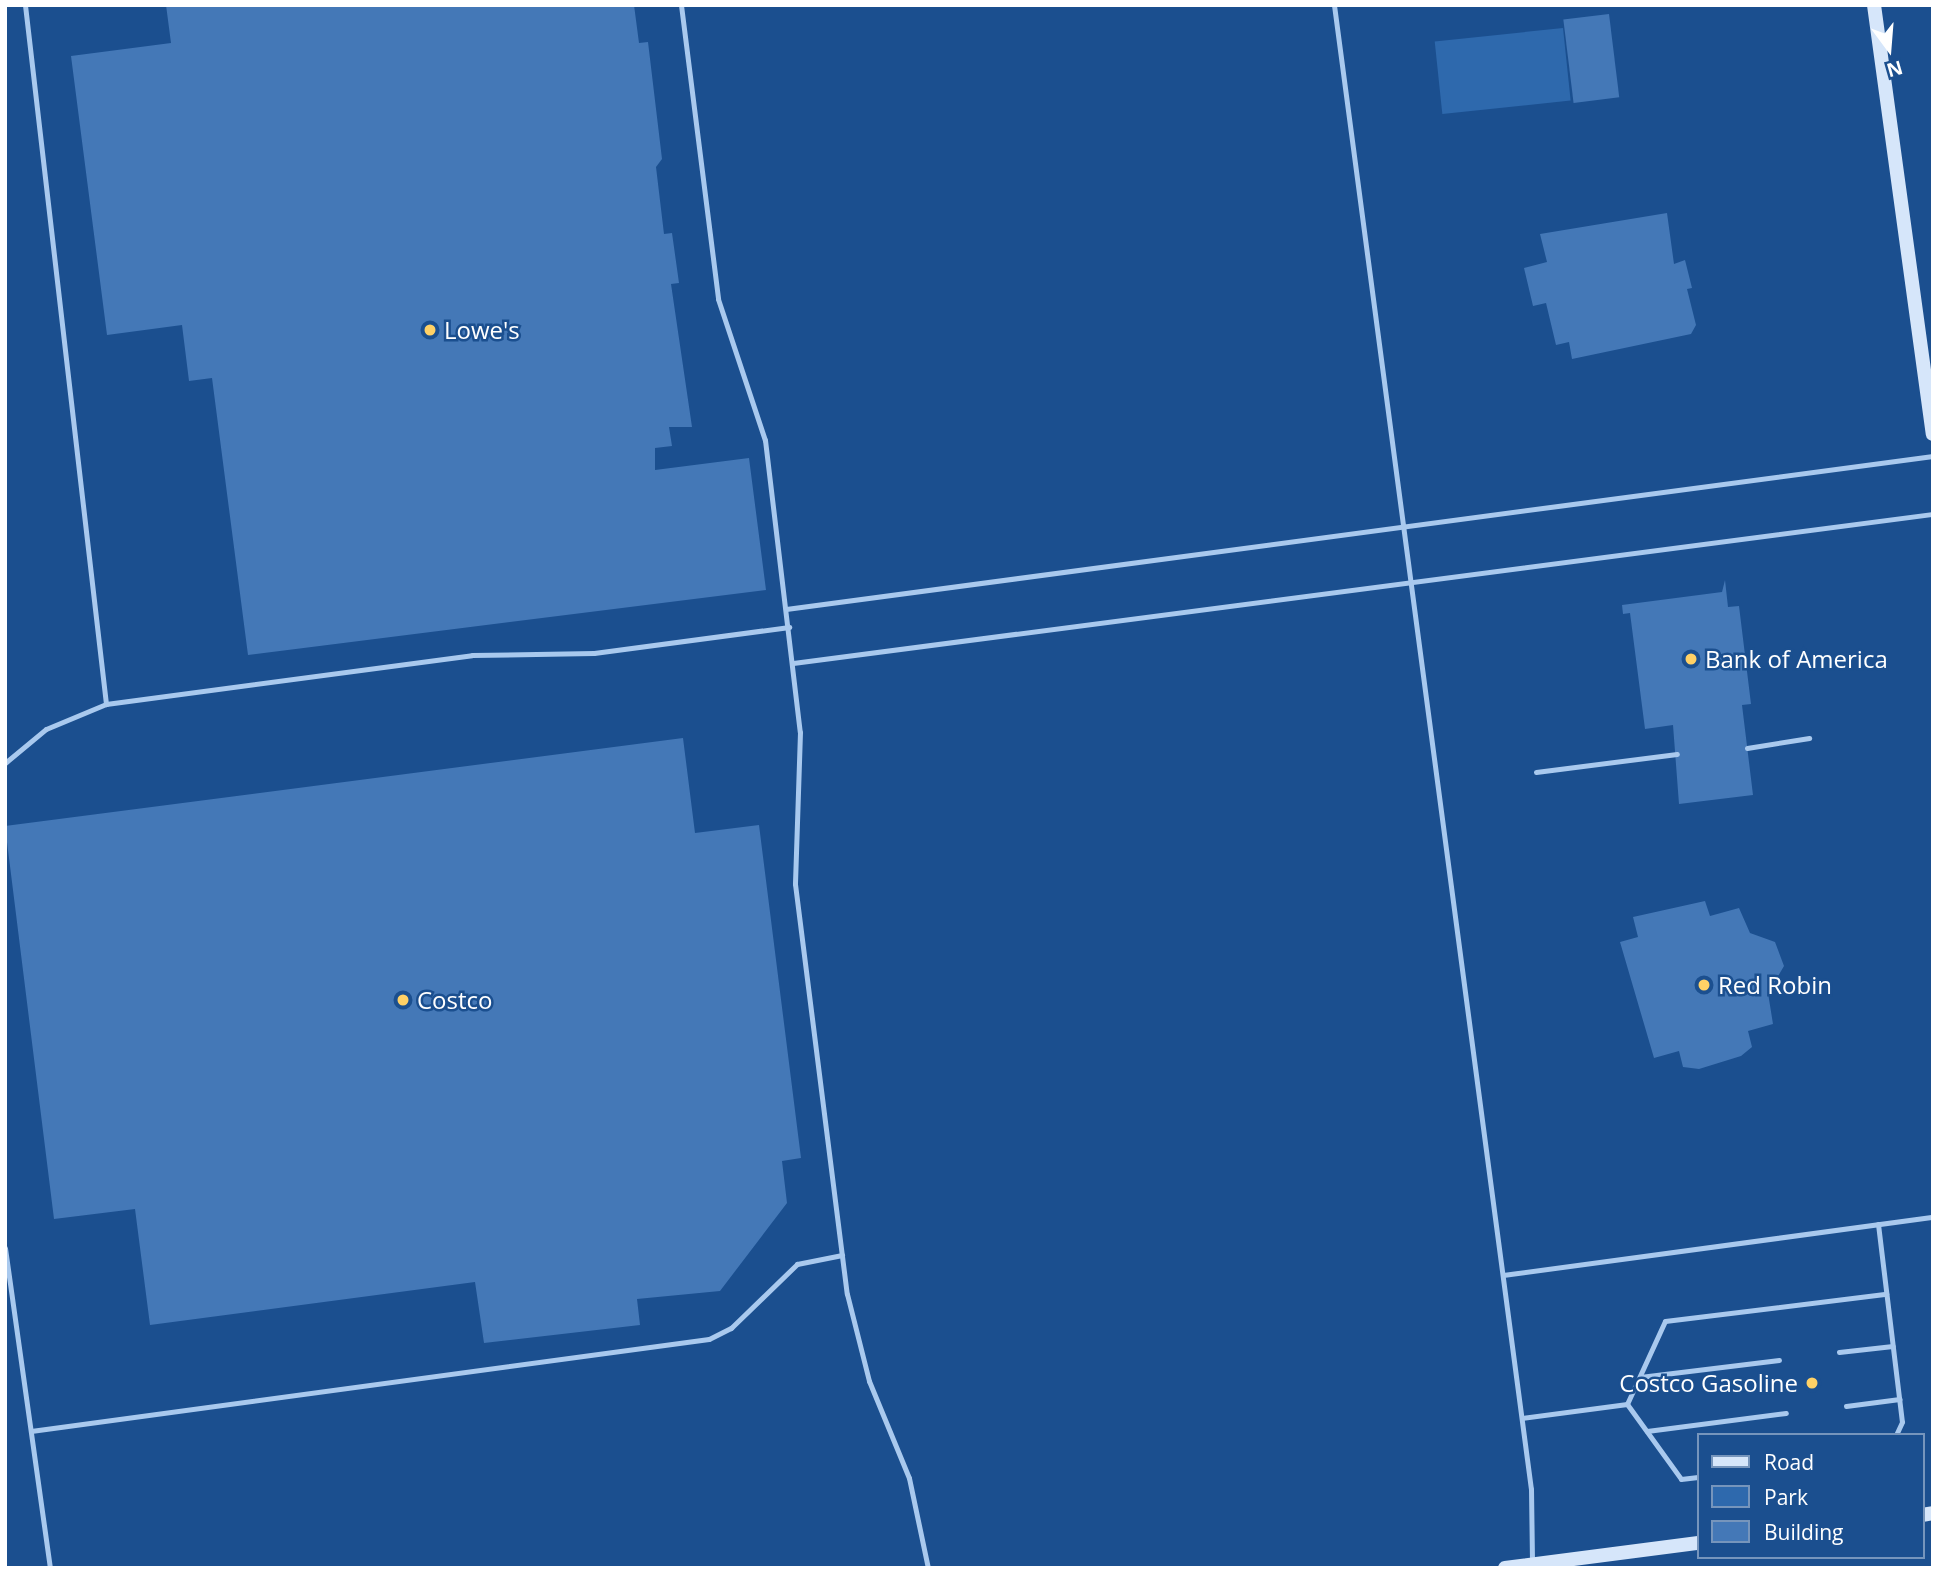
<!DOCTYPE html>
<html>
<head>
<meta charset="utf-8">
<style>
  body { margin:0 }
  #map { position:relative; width:1938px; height:1573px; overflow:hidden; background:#1b4f8f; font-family:"Open Sans",sans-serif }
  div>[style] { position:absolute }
  .green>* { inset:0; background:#2e69ad; transform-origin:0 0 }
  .building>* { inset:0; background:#4478b7; transform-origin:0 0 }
  .lane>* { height:5px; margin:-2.5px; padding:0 2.5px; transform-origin:2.5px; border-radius:2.5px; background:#a9c9ee }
  .secondary>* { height:14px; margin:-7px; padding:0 7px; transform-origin:7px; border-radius:7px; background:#d6e6fa }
  .dots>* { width:19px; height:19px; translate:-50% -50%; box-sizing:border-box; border:4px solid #1b4f8f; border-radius:50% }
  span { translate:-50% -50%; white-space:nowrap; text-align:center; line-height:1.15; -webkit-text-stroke:5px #1b4f8f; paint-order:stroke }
  .poi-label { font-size:24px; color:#fff }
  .left { translate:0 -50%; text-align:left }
  .right { translate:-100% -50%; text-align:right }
  .frame { position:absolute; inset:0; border:7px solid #fff; pointer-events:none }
  .legend { position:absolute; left:1697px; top:1433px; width:228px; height:126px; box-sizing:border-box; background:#1b4f8f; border:2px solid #7695bc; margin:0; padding:9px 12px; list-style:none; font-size:21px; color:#fff }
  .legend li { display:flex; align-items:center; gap:14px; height:35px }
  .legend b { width:35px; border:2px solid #7695bc }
  .north { position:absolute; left:1854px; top:14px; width:70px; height:70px; -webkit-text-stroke:5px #1b4f8f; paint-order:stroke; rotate:164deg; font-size:19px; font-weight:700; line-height:28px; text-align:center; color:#fff }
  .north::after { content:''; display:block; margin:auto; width:24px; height:32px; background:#fff; clip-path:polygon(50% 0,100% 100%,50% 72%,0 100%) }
</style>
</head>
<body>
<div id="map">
  <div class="green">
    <i style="left:1563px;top:28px;width:73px;height:129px;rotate:84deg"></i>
  </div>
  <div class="building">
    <i style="clip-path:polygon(166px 5px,634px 5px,639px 43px,648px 42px,662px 159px,656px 167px,664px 234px,672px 233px,679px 283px,671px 284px,692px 427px,669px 427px,672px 446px,655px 448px,655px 470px,749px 458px,766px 590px,248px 655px,212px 378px,189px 381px,182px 325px,107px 335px,71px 56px,171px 43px)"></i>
    <i style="left:1609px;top:14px;width:84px;height:46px;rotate:83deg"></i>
    <i style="clip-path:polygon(1667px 213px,1674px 264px,1685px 260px,1692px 288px,1687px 289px,1696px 325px,1691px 334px,1572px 359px,1569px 342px,1556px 345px,1546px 303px,1533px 306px,1524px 268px,1547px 262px,1540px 234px)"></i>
    <i style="clip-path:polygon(1725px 580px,1728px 607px,1739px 606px,1751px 704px,1742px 705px,1753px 795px,1679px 804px,1673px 725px,1645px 729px,1630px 613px,1623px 614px,1622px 605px,1722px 592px)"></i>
    <i style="clip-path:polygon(683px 738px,695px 833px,759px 825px,801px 1158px,782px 1161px,787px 1203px,720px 1291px,637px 1299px,640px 1325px,484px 1343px,475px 1282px,150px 1325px,135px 1209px,54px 1219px,5px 826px)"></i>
    <i style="clip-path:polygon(1705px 901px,1710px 916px,1739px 908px,1750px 933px,1775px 942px,1784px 966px,1768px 993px,1773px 1024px,1748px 1031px,1752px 1047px,1741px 1056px,1699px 1069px,1683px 1067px,1679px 1051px,1654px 1058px,1620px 942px,1638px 937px,1633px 917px)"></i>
  </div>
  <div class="lane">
    <i style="left:25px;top:5px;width:704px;rotate:83.39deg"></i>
    <i style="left:681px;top:5px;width:296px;rotate:82.8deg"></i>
    <i style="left:718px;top:299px;width:149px;rotate:71.6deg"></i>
    <i style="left:765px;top:440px;width:294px;rotate:83.2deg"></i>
    <i style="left:800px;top:732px;width:152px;rotate:91.9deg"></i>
    <i style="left:795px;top:884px;width:413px;rotate:82.8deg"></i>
    <i style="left:847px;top:1294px;width:90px;rotate:75.8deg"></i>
    <i style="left:869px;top:1381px;width:105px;rotate:67.6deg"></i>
    <i style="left:909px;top:1478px;width:92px;rotate:78.1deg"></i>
    <i style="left:1334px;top:5px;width:1497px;rotate:82.44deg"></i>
    <i style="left:1531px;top:1489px;width:75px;rotate:89.2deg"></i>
    <i style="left:786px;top:609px;width:1157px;rotate:-7.6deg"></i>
    <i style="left:793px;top:663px;width:1150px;rotate:-7.45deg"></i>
    <i style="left:1747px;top:748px;width:63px;rotate:-9.2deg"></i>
    <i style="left:5px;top:763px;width:53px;rotate:-39.7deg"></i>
    <i style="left:46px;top:729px;width:65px;rotate:-22.6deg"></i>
    <i style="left:106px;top:704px;width:369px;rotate:-7.6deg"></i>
    <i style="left:472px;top:655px;width:122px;rotate:-0.9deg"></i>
    <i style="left:594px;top:653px;width:197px;rotate:-7.6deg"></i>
    <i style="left:1536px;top:772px;width:142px;rotate:-7.3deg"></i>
    <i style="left:1878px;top:1224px;width:199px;rotate:83.1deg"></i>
    <i style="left:1902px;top:1422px;width:14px;rotate:115deg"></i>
    <i style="left:5px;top:1248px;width:323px;rotate:82deg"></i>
    <i style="left:1503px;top:1275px;width:434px;rotate:-7.7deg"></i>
    <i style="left:1839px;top:1352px;width:54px;rotate:-6.3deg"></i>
    <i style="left:1640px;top:1377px;width:140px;rotate:-7deg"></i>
    <i style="left:1627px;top:1404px;width:91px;rotate:-65.4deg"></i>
    <i style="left:1665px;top:1321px;width:223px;rotate:-7deg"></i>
    <i style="left:1627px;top:1404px;width:92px;rotate:54.2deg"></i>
    <i style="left:1681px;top:1479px;width:17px;rotate:-7deg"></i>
    <i style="left:1846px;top:1406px;width:54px;rotate:-7.4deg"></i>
    <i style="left:1522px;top:1418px;width:106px;rotate:-7.6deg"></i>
    <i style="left:31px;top:1431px;width:684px;rotate:-7.73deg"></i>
    <i style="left:709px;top:1339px;width:25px;rotate:-27deg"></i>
    <i style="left:731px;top:1328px;width:92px;rotate:-44.1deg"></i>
    <i style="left:797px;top:1264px;width:46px;rotate:-11.3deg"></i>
    <i style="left:1647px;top:1431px;width:140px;rotate:-7.4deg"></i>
  </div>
  <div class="secondary">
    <i style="left:1874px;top:5px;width:433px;rotate:82.2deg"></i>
    <i style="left:1922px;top:1515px;width:11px;rotate:-10deg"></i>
    <i style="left:1505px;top:1568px;width:195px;rotate:-7.4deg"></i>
  </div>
  <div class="dots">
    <i style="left:430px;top:330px;background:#ffd166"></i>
    <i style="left:1691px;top:659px;background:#ffd166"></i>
    <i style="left:1704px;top:985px;background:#ffd166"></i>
    <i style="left:403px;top:1000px;background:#ffd166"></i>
    <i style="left:1812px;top:1383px;background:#ffd166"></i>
  </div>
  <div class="poi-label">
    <span class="left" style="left:444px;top:330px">Lowe's</span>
    <span class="left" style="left:1705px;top:659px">Bank of America</span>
    <span class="left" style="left:1718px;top:985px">Red Robin</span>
    <span class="left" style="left:417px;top:1000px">Costco</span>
    <span class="right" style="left:1798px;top:1383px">Costco Gasoline</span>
  </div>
  <div class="frame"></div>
  <ul class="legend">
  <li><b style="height:9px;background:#d6e6fa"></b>Road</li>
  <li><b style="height:19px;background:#2e69ad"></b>Park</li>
  <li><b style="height:19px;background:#4478b7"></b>Building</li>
  </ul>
  <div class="north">N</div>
</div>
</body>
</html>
